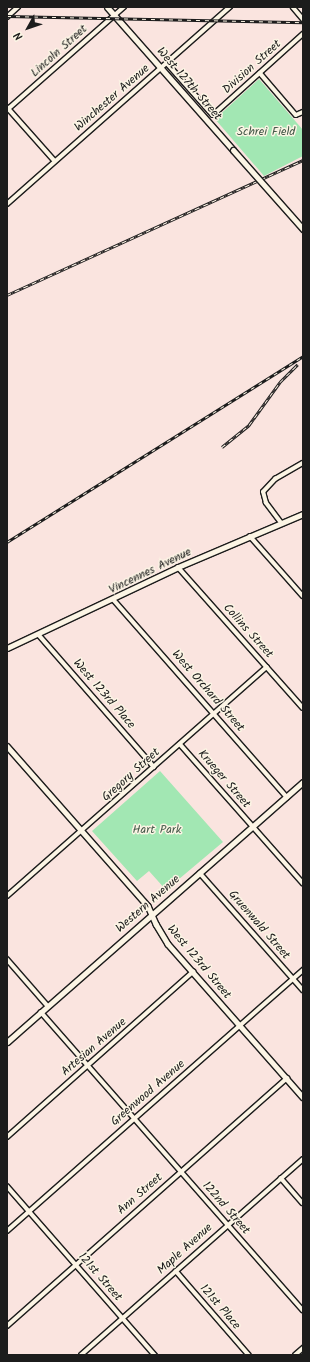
<!DOCTYPE html>
<html>
<head>
<meta charset="utf-8">
<style>
  body { margin:0 }
  #map { position:relative; width:310px; height:1362px; overflow:hidden; background:#fae4df; font-family:Kalam,sans-serif }
  div>[style] { position:absolute }
  .green>* { inset:0; background:#a2e7b3 }
  .roads { filter:drop-shadow(1px 0 #1c1c1c) drop-shadow(-1px 0 #1c1c1c) drop-shadow(0 1px #1c1c1c) drop-shadow(0 -1px #1c1c1c) }
  .minor>* { height:3.5px; margin:-1.75px; padding:0 1.75px; transform-origin:1.75px; border-radius:1.75px; background:#fcf5e5 }
  .tertiary>* { height:4.5px; margin:-2.25px; padding:0 2.25px; transform-origin:2.25px; border-radius:2.25px; background:#fcf5e5 }
  .secondary>* { height:5px; margin:-2.5px; padding:0 2.5px; transform-origin:2.5px; border-radius:2.5px; background:#fcf5e5 }
  .rail>* { height:3px; margin-top:-1.5px; transform-origin:0; background:repeating-linear-gradient(90deg,#fcf5e5 0 4.5px,#1c1c1c 0 9px); box-sizing:border-box; border-block:1px solid #1c1c1c }
  .bridges { filter:drop-shadow(1px 0 #1c1c1c) drop-shadow(-1px 0 #1c1c1c) drop-shadow(0 1px #1c1c1c) drop-shadow(0 -1px #1c1c1c) }
  .secondary-bridge>* { height:5px; margin:-2.5px; padding:0 2.5px; transform-origin:2.5px; border-radius:2.5px; background:#fcf5e5 }
  span { translate:-50% -50%; white-space:nowrap; text-align:center; line-height:1.15; -webkit-text-stroke:3px #fcf5e5; paint-order:stroke }
  .street-label { font-size:12px; color:#1c1c1c }
  .park-label { font-size:12px; color:#445949 }
  .frame { position:absolute; inset:0; border:8px solid #1c1c1c; pointer-events:none }
  .north { position:absolute; left:8px; top:8px; width:40px; height:40px; -webkit-text-stroke:3px #fcf5e5; paint-order:stroke; rotate:230deg; font-size:11px; font-weight:700; line-height:16px; text-align:center; color:#1c1c1c }
  .north::after { content:''; display:block; margin:auto; width:14px; height:18px; background:#1c1c1c; clip-path:polygon(50% 0,100% 100%,50% 72%,0 100%) }
</style>
</head>
<body>
<div id="map">
  <div class="green">
    <i style="clip-path:polygon(259px 79px,303px 130px,303px 156px,264px 176px,215px 119px)"></i>
    <i style="clip-path:polygon(160px 771px,223px 842px,166px 890px,149px 871px,137px 881px,92px 831px)"></i>
  </div>
  <div class="roads">
    <div class="minor">
      <i style="left:293px;top:7px;width:16px;rotate:50deg"></i>
      <i style="left:7px;top:17px;width:15px;rotate:-42deg"></i>
      <i style="left:167px;top:63px;width:69px;rotate:48.5deg"></i>
      <i style="left:213px;top:115px;width:121px;rotate:-42deg"></i>
      <i style="left:260px;top:73px;width:55px;rotate:49.4deg"></i>
      <i style="left:296px;top:115px;width:8px;rotate:-23deg"></i>
      <i style="left:7px;top:107px;width:72px;rotate:48.4deg"></i>
      <i style="left:7px;top:110px;width:156px;rotate:-41.4deg"></i>
      <i style="left:7px;top:204px;width:298px;rotate:-41.5deg"></i>
      <i style="left:281px;top:523px;width:25px;rotate:-127deg"></i>
      <i style="left:266px;top:503px;width:11px;rotate:-105deg"></i>
      <i style="left:263px;top:492px;width:18px;rotate:-47deg"></i>
      <i style="left:275px;top:479px;width:32px;rotate:-30deg"></i>
      <i style="left:250px;top:536px;width:80px;rotate:48.5deg"></i>
      <i style="left:178px;top:567px;width:188px;rotate:48.4deg"></i>
      <i style="left:113px;top:599px;width:264px;rotate:48.7deg"></i>
      <i style="left:39px;top:635px;width:175px;rotate:48.9deg"></i>
      <i style="left:180px;top:744px;width:186px;rotate:48.5deg"></i>
      <i style="left:200px;top:873px;width:156px;rotate:48.6deg"></i>
      <i style="left:7px;top:896px;width:346px;rotate:-41.4deg"></i>
      <i style="left:7px;top:959px;width:62px;rotate:48.9deg"></i>
      <i style="left:41px;top:1012px;width:397px;rotate:48.7deg"></i>
      <i style="left:7px;top:1137px;width:249px;rotate:-41.6deg"></i>
      <i style="left:281px;top:1178px;width:33px;rotate:49deg"></i>
      <i style="left:7px;top:1186px;width:225px;rotate:48.8deg"></i>
      <i style="left:7px;top:1231px;width:395px;rotate:-41.4deg"></i>
      <i style="left:176px;top:1271px;width:111px;rotate:49deg"></i>
      <i style="left:7px;top:1326px;width:374px;rotate:-41.5deg"></i>
      <i style="left:81px;top:1355px;width:296px;rotate:-41.4deg"></i>
      <i style="left:295px;top:1355px;width:11px;rotate:-41deg"></i>
    </div>
    <div class="tertiary">
      <i style="left:7px;top:746px;width:213px;rotate:48.6deg"></i>
      <i style="left:148px;top:906px;width:20px;rotate:66deg"></i>
      <i style="left:156px;top:924px;width:23px;rotate:59deg"></i>
      <i style="left:168px;top:944px;width:204px;rotate:48.6deg"></i>
    </div>
    <div class="secondary">
      <i style="left:107px;top:7px;width:191px;rotate:48.6deg"></i>
      <i style="left:7px;top:648px;width:189px;rotate:-25.3deg"></i>
      <i style="left:178px;top:567px;width:136px;rotate:-23deg"></i>
      <i style="left:7px;top:1042px;width:394px;rotate:-41.3deg"></i>
    </div>
  </div>
  <div class="rail">
    <i style="left:7px;top:16px;width:296px;rotate:1.2deg"></i>
    <i style="left:7px;top:295px;width:325px;rotate:-24.5deg"></i>
    <i style="left:222px;top:447px;width:35px;rotate:-39deg"></i>
    <i style="left:249px;top:425px;width:53px;rotate:-54.2deg"></i>
    <i style="left:280px;top:382px;width:25px;rotate:-45deg"></i>
    <i style="left:7px;top:542px;width:350px;rotate:-32.1deg"></i>
  </div>
  <div class="bridges">
    <div class="secondary-bridge">
      <i style="left:233px;top:150px;width:106px;rotate:48.5deg"></i>
    </div>
  </div>
  <div class="street-label">
    <span style="left:59px;top:51px;rotate:-42deg">Lincoln Street</span>
    <span style="left:252px;top:67px;rotate:-42deg">Division Street</span>
    <span style="left:189px;top:84px;rotate:49deg">West 127th Street</span>
    <span style="left:112px;top:98px;rotate:-41deg">Winchester Avenue</span>
    <span style="left:150px;top:571px;rotate:-26deg">Vincennes Avenue</span>
    <span style="left:248px;top:631px;rotate:48deg">Collins Street</span>
    <span style="left:208px;top:691px;rotate:49deg">West Orchard Street</span>
    <span style="left:104px;top:694px;rotate:49deg">West 123rd Place</span>
    <span style="left:131px;top:775px;rotate:-42deg">Gregory Street</span>
    <span style="left:224px;top:779px;rotate:49deg">Krueger Street</span>
    <span style="left:148px;top:904px;rotate:-41deg">Western Avenue</span>
    <span style="left:259px;top:925px;rotate:49deg">Gruenwald Street</span>
    <span style="left:199px;top:962px;rotate:50deg">West 123rd Street</span>
    <span style="left:94px;top:1047px;rotate:-41deg">Artesian Avenue</span>
    <span style="left:148px;top:1093px;rotate:-41deg">Greenwood Avenue</span>
    <span style="left:140px;top:1194px;rotate:-41deg">Ann Street</span>
    <span style="left:226px;top:1208px;rotate:49deg">122nd Street</span>
    <span style="left:185px;top:1249px;rotate:-42deg">Maple Avenue</span>
    <span style="left:100px;top:1277px;rotate:49deg">121st Street</span>
    <span style="left:220px;top:1307px;rotate:49deg">121st Place</span>
  </div>
  <div class="park-label">
    <span style="left:266px;top:132px">Schrei Field</span>
    <span style="left:157px;top:830px">Hart Park</span>
  </div>
  <div class="frame"></div>
  <div class="north">N</div>
</div>
</body>
</html>
